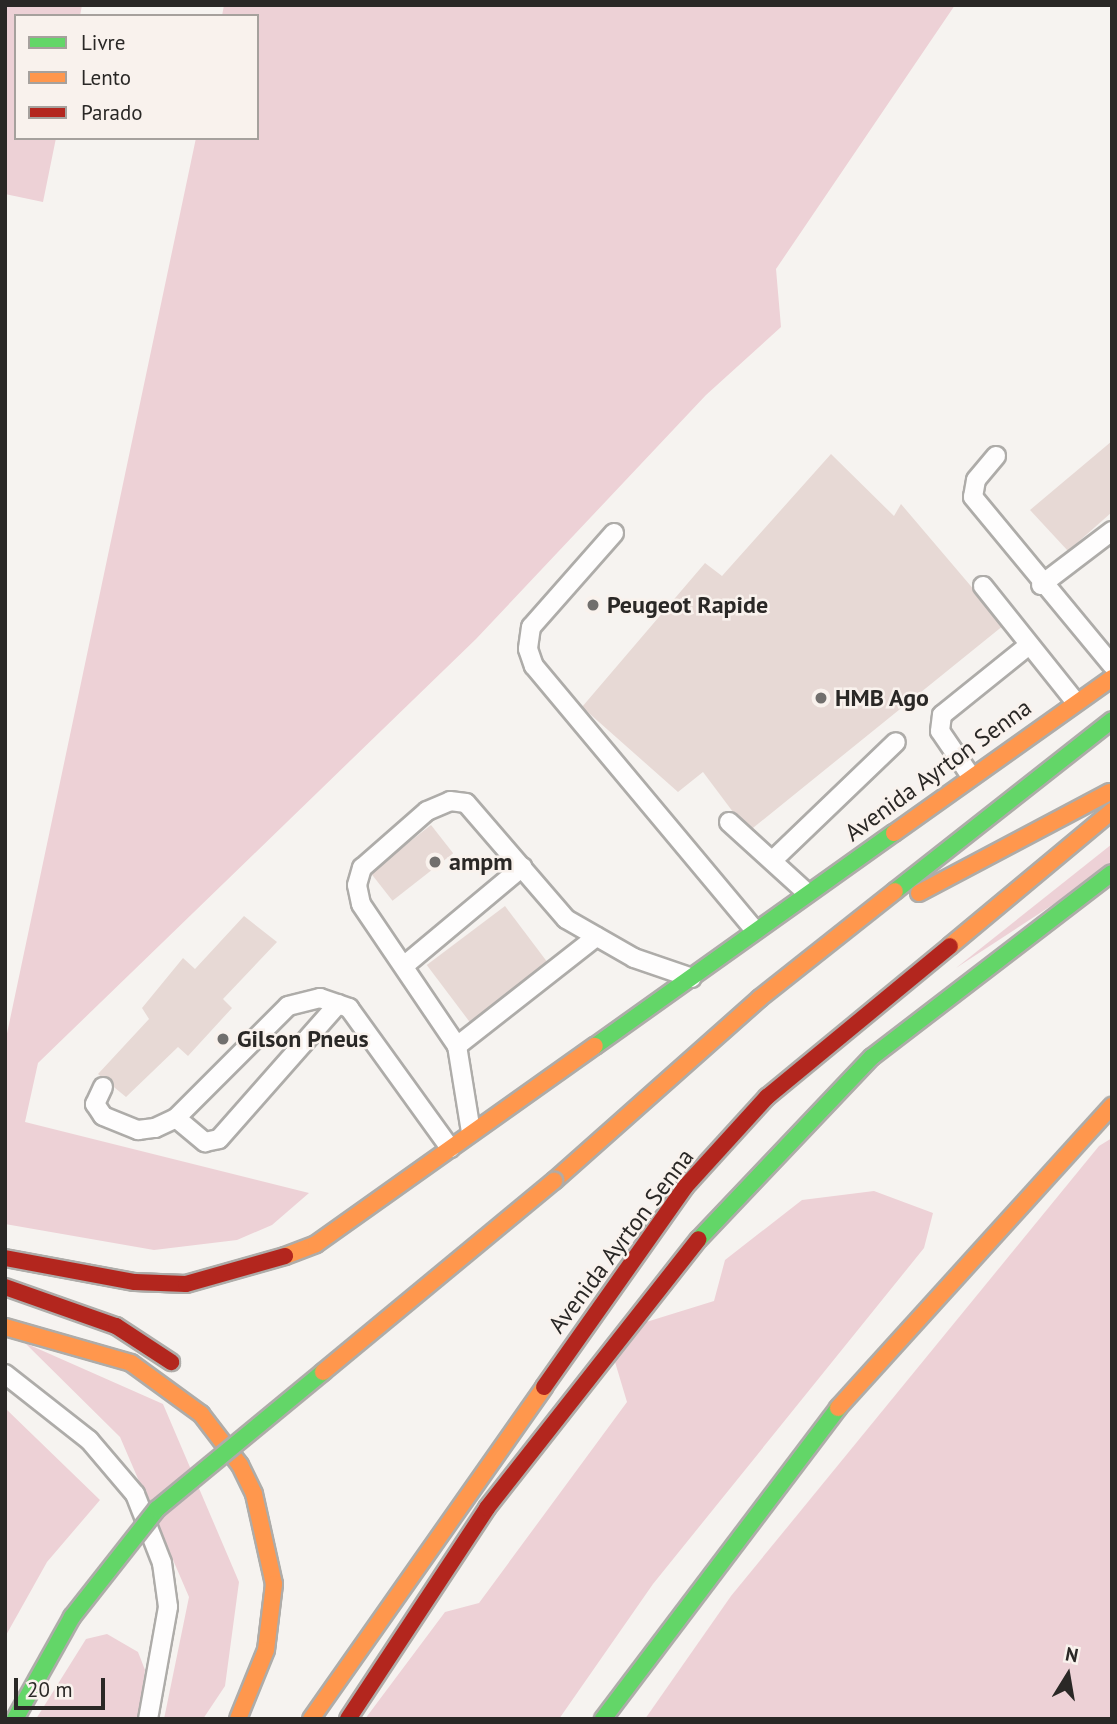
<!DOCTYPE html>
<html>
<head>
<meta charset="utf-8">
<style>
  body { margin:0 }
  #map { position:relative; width:1117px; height:1724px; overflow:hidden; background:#f6f3f0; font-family:"PT Sans",sans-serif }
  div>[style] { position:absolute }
  .green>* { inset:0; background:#edd1d6 }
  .building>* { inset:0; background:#e7d9d5; transform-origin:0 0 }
  .roads { filter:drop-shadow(2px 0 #aeaca9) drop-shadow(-2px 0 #aeaca9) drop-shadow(0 2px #aeaca9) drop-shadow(0 -2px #aeaca9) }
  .lane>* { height:18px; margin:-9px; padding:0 9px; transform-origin:9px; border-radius:9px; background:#fefdfd }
  .fast>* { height:16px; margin:-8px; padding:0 8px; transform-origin:8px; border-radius:8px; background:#63d668 }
  .slow>* { height:16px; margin:-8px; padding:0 8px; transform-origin:8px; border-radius:8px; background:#ff974d }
  .jam>* { height:16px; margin:-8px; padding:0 8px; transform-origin:8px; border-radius:8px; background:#b3261e }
  .bridges { filter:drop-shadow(2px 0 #aeaca9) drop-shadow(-2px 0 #aeaca9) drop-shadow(0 2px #aeaca9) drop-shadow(0 -2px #aeaca9) }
  .fast-bridge>* { height:16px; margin:-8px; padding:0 8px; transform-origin:8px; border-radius:8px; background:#63d668 }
  .slow-bridge>* { height:16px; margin:-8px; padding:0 8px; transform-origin:8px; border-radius:8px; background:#ff974d }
  .dots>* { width:19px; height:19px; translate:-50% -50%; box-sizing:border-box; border:4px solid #f9f2ed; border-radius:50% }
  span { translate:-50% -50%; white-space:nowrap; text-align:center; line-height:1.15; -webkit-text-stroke:5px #f9f2ed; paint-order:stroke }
  .poi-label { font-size:24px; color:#2a2826; font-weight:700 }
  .left { translate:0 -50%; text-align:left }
  .street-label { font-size:24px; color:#2a2826 }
  .frame { position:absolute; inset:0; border:7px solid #2a2826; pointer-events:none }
  .legend { position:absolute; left:14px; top:14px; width:245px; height:126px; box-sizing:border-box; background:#f9f2ed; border:2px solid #a6a19d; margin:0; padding:9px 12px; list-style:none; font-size:21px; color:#2a2826 }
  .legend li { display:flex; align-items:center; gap:14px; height:35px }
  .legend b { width:35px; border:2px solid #a6a19d }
  .north { position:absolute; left:1033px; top:1640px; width:70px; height:70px; -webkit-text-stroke:5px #f9f2ed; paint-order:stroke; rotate:11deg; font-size:19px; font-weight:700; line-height:28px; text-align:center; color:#2a2826 }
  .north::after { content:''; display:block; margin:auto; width:24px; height:32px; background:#2a2826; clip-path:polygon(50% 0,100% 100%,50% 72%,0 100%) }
  .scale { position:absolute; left:14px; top:1678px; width:91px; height:32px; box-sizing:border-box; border:4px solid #2a2826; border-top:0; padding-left:9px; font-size:21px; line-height:24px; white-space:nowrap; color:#2a2826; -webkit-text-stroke:5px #f9f2ed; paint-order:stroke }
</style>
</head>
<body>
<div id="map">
  <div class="green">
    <i style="clip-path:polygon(5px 5px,82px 5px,80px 16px,16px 16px,16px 138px,56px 138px,43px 202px,5px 194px)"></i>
    <i style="clip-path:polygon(224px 5px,955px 5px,776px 269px,781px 327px,706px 395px,476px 639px,38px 1063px,25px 1122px,309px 1193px,272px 1225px,237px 1240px,154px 1250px,5px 1224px,5px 1043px,196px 138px,257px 138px,257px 16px,222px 16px)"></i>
    <i style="clip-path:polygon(1112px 844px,1112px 866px,956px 968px)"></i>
    <i style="clip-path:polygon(1112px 1138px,1112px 1719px,645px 1719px,731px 1596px,1099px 1146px)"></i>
    <i style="clip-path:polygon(874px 1191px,933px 1213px,924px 1248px,653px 1584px,559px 1719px,365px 1719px,445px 1612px,479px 1603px,627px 1402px,615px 1362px,643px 1323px,714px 1301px,725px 1260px,802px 1200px)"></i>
    <i style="clip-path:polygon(25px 1343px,163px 1404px,239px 1582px,225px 1686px,203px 1719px,164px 1719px,189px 1597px,120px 1437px)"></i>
    <i style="clip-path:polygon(5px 1408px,100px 1500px,47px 1562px,5px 1637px)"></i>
    <i style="clip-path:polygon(107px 1634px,138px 1652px,145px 1670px,138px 1719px,36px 1719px,86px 1639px)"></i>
  </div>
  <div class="building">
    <i style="clip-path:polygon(1112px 441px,1112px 512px,1068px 551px,1030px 510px)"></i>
    <i style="clip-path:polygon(831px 454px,894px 516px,901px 504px,1004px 625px,748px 832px,703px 772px,678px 792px,582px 707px,705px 563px,722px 576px)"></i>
    <i style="left:431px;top:825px;width:36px;height:77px;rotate:52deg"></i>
    <i style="left:505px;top:906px;width:73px;height:98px;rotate:53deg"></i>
    <i style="clip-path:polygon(244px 916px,277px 942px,223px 999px,232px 1008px,188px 1056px,178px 1047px,126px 1097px,98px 1074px,149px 1019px,142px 1008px,183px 958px,195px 969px)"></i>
  </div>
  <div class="roads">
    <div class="lane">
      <i style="left:996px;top:456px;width:31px;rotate:130deg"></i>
      <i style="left:976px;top:480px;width:17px;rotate:100deg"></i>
      <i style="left:973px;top:497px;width:218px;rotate:50.4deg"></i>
      <i style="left:614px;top:533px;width:125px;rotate:131.4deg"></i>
      <i style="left:531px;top:627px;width:22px;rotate:98deg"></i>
      <i style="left:528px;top:649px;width:18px;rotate:71deg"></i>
      <i style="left:534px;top:666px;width:344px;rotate:50.1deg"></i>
      <i style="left:1041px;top:585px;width:89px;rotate:-37.3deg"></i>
      <i style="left:983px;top:586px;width:146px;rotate:51.4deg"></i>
      <i style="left:970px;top:775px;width:53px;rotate:-124.3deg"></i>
      <i style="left:940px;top:731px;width:16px;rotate:-83deg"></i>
      <i style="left:942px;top:715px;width:112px;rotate:-38.8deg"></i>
      <i style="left:729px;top:822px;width:105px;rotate:42.3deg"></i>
      <i style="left:773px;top:860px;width:170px;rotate:-43.8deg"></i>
      <i style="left:405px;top:965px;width:153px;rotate:-39.9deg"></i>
      <i style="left:457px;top:1046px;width:177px;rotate:-38.1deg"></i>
      <i style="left:103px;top:1087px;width:19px;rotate:115deg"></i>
      <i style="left:95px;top:1104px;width:14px;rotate:56deg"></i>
      <i style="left:103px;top:1116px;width:38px;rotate:22deg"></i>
      <i style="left:138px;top:1130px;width:17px;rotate:-7deg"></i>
      <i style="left:155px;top:1128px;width:23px;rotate:-25deg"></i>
      <i style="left:176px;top:1118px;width:158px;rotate:-45deg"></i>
      <i style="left:288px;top:1006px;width:33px;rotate:-14deg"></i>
      <i style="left:320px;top:998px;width:31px;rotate:19deg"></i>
      <i style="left:349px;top:1008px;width:173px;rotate:54.2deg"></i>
      <i style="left:176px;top:1118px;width:38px;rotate:40deg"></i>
      <i style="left:205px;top:1142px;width:14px;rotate:-12deg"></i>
      <i style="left:219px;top:1139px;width:180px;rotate:-48.6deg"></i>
      <i style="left:471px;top:1132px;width:87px;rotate:-99.2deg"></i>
      <i style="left:457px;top:1046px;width:171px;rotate:-124.1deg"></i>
      <i style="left:361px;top:904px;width:19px;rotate:-102deg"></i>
      <i style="left:357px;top:885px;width:18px;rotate:-74deg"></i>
      <i style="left:362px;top:868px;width:86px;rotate:-41.2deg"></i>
      <i style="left:427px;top:811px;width:25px;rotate:-23deg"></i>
      <i style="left:450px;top:801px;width:16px;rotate:7deg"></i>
      <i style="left:466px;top:803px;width:153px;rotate:49.2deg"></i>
      <i style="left:566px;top:919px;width:78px;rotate:29.8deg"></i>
      <i style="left:634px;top:958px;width:61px;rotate:19deg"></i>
      <i style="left:5px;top:1374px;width:107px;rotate:38.2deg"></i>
      <i style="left:89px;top:1440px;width:71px;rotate:49.6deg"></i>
      <i style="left:135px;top:1494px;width:74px;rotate:68.6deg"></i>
      <i style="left:162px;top:1563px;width:44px;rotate:82.2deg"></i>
      <i style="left:168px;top:1607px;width:114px;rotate:100.1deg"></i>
    </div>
    <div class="fast">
      <i style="left:895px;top:891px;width:276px;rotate:-38.2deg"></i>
      <i style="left:595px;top:1046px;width:367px;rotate:-35.5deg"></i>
      <i style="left:699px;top:1239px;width:251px;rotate:-46.5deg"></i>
      <i style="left:872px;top:1057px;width:302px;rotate:-37.5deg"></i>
      <i style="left:603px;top:1719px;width:390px;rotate:-52.9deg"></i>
    </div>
    <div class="slow">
      <i style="left:894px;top:833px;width:267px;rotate:-35.4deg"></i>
      <i style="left:919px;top:893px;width:216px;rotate:-27.9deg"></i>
      <i style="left:950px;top:946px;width:211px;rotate:-39.8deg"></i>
      <i style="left:554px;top:1181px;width:276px;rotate:-41.6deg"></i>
      <i style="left:760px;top:998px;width:172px;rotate:-38.4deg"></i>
      <i style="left:285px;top:1256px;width:33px;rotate:-21deg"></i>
      <i style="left:316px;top:1244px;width:342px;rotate:-35.4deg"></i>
      <i style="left:5px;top:1327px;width:131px;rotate:15.9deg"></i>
      <i style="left:131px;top:1363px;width:87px;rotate:36.1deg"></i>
      <i style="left:201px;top:1414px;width:64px;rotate:52.6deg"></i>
      <i style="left:240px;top:1465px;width:32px;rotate:64deg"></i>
      <i style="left:254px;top:1494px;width:92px;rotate:77.5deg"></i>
      <i style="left:274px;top:1584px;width:66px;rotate:96.9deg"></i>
      <i style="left:266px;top:1650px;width:74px;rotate:112.1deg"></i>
      <i style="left:838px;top:1408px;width:408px;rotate:-47.8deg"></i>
      <i style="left:311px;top:1719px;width:406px;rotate:-54.9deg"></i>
    </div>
    <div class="jam">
      <i style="left:5px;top:1258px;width:132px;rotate:10.5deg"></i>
      <i style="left:135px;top:1282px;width:51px;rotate:2.2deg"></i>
      <i style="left:186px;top:1284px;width:103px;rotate:-15.8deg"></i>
      <i style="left:5px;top:1287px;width:118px;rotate:19.4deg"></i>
      <i style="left:116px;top:1326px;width:66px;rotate:33.2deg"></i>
      <i style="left:544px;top:1387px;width:245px;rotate:-54.8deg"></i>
      <i style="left:685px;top:1187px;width:122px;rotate:-47.7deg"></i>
      <i style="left:767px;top:1097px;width:237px;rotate:-39.5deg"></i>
      <i style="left:348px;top:1719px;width:253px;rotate:-56.6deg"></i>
      <i style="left:487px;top:1508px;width:342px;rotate:-51.8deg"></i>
    </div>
  </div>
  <div class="bridges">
    <div class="fast-bridge">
      <i style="left:15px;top:1719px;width:117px;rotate:-60.8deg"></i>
      <i style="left:72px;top:1617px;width:137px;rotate:-51.8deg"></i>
      <i style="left:157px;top:1509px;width:215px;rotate:-39.5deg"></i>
    </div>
    <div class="slow-bridge">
      <i style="left:323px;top:1372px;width:300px;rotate:-39.6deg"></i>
    </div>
  </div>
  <div class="dots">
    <i style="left:593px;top:605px;background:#716f6d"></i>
    <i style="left:821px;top:698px;background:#716f6d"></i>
    <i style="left:435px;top:862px;background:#716f6d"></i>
    <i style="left:223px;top:1039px;background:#716f6d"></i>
  </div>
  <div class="poi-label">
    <span class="left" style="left:607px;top:605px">Peugeot Rapide</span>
    <span class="left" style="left:835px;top:698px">HMB Ago</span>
    <span class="left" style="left:449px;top:862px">ampm</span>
    <span class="left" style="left:237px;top:1039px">Gilson Pneus</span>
  </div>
  <div class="street-label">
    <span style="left:938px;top:770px;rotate:-36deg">Avenida Ayrton Senna</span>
    <span style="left:621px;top:1241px;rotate:-53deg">Avenida Ayrton Senna</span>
  </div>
  <div class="frame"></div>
  <ul class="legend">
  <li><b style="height:9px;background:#63d668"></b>Livre</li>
  <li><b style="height:9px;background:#ff974d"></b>Lento</li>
  <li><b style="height:9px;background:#b3261e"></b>Parado</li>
  </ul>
  <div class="north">N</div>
  <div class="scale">20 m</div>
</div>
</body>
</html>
